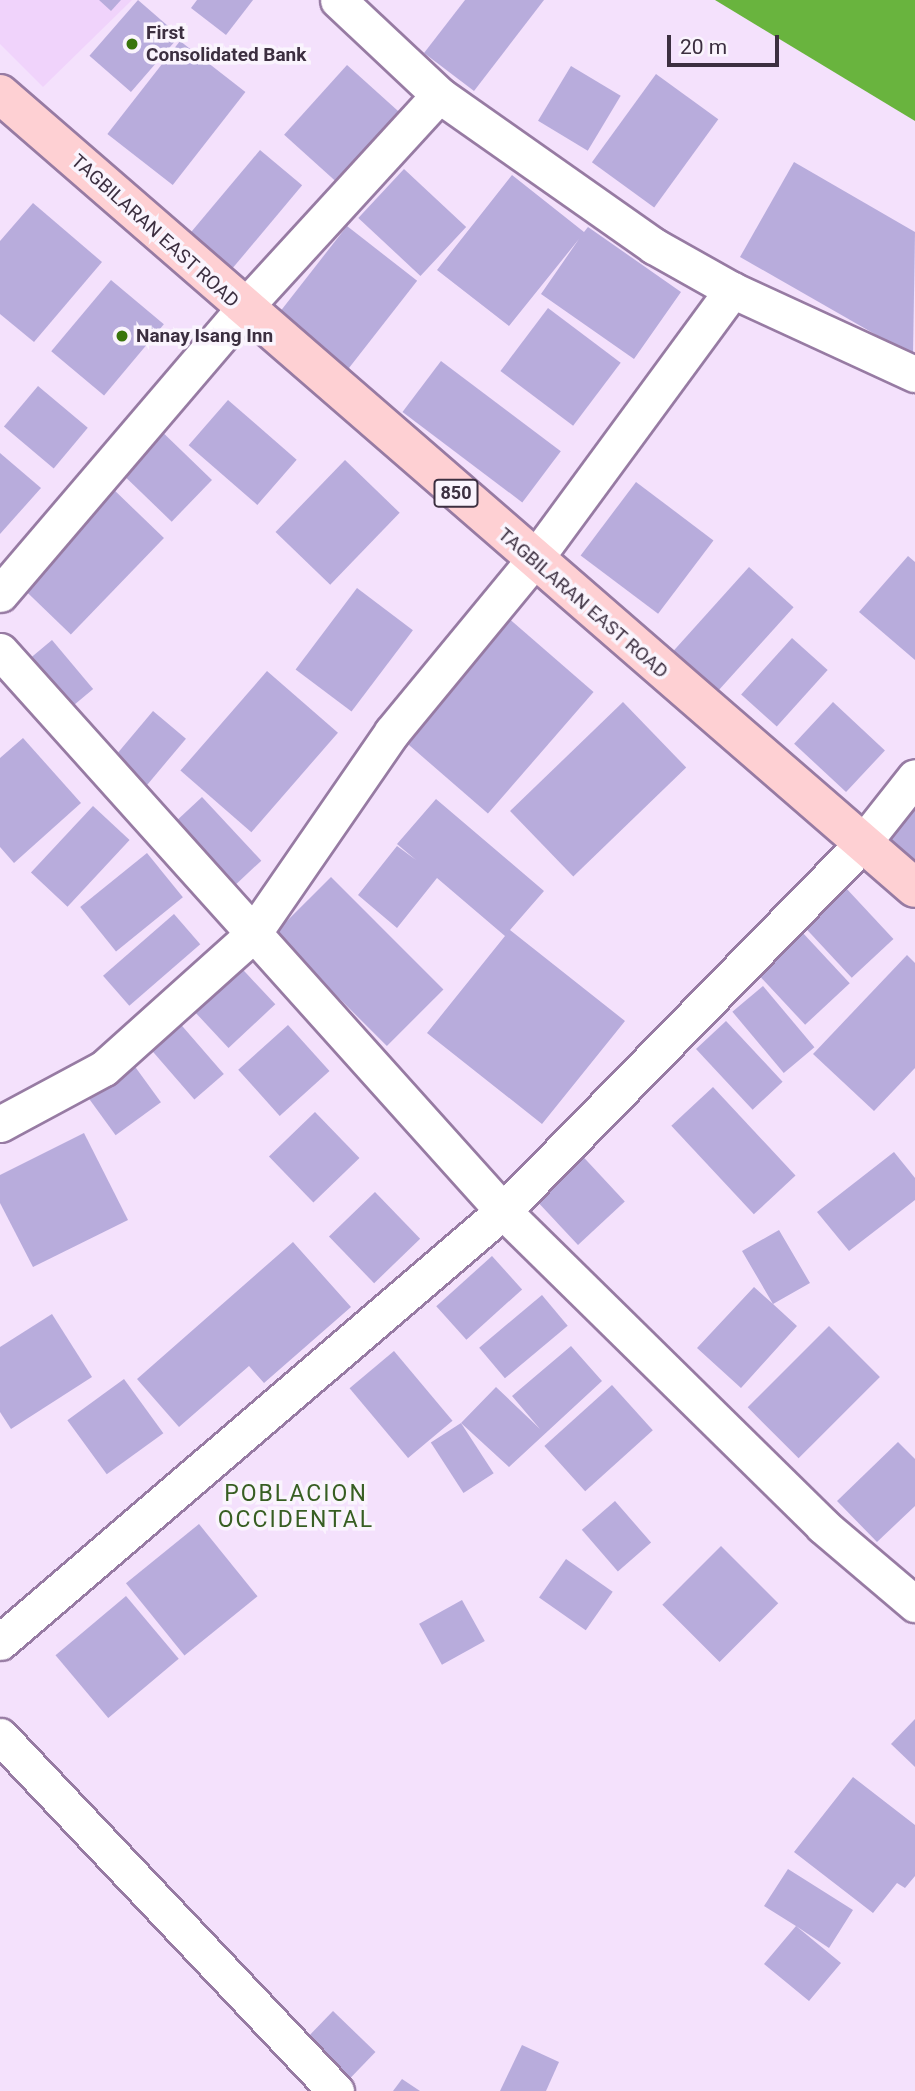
<!DOCTYPE html>
<html>
<head>
<meta charset="utf-8">
<style>
  body { margin:0 }
  #map { position:relative; width:915px; height:2091px; overflow:hidden; background:#f4e1fc; font-family:Roboto,sans-serif }
  div>[style] { position:absolute }
  .built>* { inset:0; background:#f0d3fb }
  .water>* { inset:0; background:#69b43e }
  .building>* { inset:0; background:#b8acdc; transform-origin:0 0 }
  .roads { filter:drop-shadow(2px 0 #977ba3) drop-shadow(-2px 0 #977ba3) drop-shadow(0 2px #977ba3) drop-shadow(0 -2px #977ba3) }
  .street>* { height:35px; margin:-17.5px; padding:0 17.5px; transform-origin:17.5px; border-radius:17.5px; background:#fff }
  .primary>* { height:38px; margin:-19px; padding:0 19px; transform-origin:19px; border-radius:19px; background:#fed0d3 }
  .dots>* { width:19px; height:19px; translate:-50% -50%; box-sizing:border-box; border:4px solid #faf4fd; border-radius:50% }
  span { translate:-50% -50%; white-space:nowrap; text-align:center; line-height:1.15; -webkit-text-stroke:7px #faf4fd; paint-order:stroke }
  .shield-label span { padding:2px 5px; background:#faf4fd; border:2px solid; border-radius:5px; -webkit-text-stroke-width:0 }
  .shield-label { font-size:18px; color:#3c2f40; font-weight:700 }
  .poi-label { font-size:19px; color:#3c2f40; font-weight:700 }
  .left { translate:0 -50%; text-align:left }
  .street-label { font-size:19px; color:#3c2f40 }
  .quarter-label { font-size:23px; color:#375e22; letter-spacing:2px }
  .scale { position:absolute; left:667px; top:35px; width:112px; height:32px; box-sizing:border-box; border:4px solid #3c2f40; border-top:0; padding-left:9px; font-size:21px; line-height:24px; white-space:nowrap; color:#3c2f40; -webkit-text-stroke:5px #faf4fd; paint-order:stroke }
</style>
</head>
<body>
<div id="map">
  <div class="built">
    <i style="clip-path:polygon(0 0,132px 0,43px 87px,0 44px)"></i>
  </div>
  <div class="water">
    <i style="clip-path:polygon(715px 0,915px 0,915px 121px)"></i>
  </div>
  <div class="building">
    <i style="clip-path:polygon(99px 0,121px 0,111px 11px)"></i>
    <i style="left:138px;top:0;width:55px;height:74px;rotate:41deg"></i>
    <i style="clip-path:polygon(197px 0,253px 0,226px 35px,191px 8px)"></i>
    <i style="clip-path:polygon(465px 0,544px 0,474px 91px,424px 53px)"></i>
    <i style="left:180px;top:41px;width:83px;height:118px;rotate:38deg"></i>
    <i style="left:347px;top:65px;width:81px;height:94px;rotate:42deg"></i>
    <i style="left:571px;top:66px;width:58px;height:64px;rotate:31deg"></i>
    <i style="left:656px;top:74px;width:77px;height:109px;rotate:36deg"></i>
    <i style="left:260px;top:150px;width:55px;height:110px;rotate:40deg"></i>
    <i style="clip-path:polygon(794px 162px,915px 232px,913px 356px,740px 257px)"></i>
    <i style="left:404px;top:169px;width:85px;height:67px;rotate:43deg"></i>
    <i style="clip-path:polygon(512px 175px,584px 232px,588px 227px,681px 292px,634px 359px,541px 294px,579px 239px,509px 326px,437px 270px)"></i>
    <i style="clip-path:polygon(33px 203px,102px 262px,34px 342px,0 314px,0 241px)"></i>
    <i style="left:347px;top:226px;width:89px;height:117px;rotate:38deg"></i>
    <i style="left:111px;top:280px;width:69px;height:93px;rotate:40deg"></i>
    <i style="left:548px;top:308px;width:91px;height:79px;rotate:37deg"></i>
    <i style="left:441px;top:361px;width:150px;height:64px;rotate:37deg"></i>
    <i style="left:38px;top:386px;width:65px;height:53px;rotate:40deg"></i>
    <i style="left:228px;top:400px;width:91px;height:60px;rotate:41deg"></i>
    <i style="left:153px;top:423px;width:82px;height:58px;rotate:44deg"></i>
    <i style="clip-path:polygon(0 453px,41px 488px,0 534px)"></i>
    <i style="left:345px;top:460px;width:76px;height:100px;rotate:44deg"></i>
    <i style="left:636px;top:482px;width:97px;height:92px;rotate:37deg"></i>
    <i style="left:110px;top:486px;width:75px;height:134px;rotate:44deg"></i>
    <i style="clip-path:polygon(908px 556px,915px 562px,915px 660px,859px 612px)"></i>
    <i style="left:749px;top:567px;width:60px;height:115px;rotate:42deg"></i>
    <i style="left:357px;top:588px;width:70px;height:102px;rotate:37deg"></i>
    <i style="left:506px;top:616px;width:116px;height:161px;rotate:41deg"></i>
    <i style="left:792px;top:638px;width:48px;height:76px;rotate:42deg"></i>
    <i style="left:52px;top:640px;width:64px;height:32px;rotate:50deg"></i>
    <i style="left:267px;top:671px;width:94px;height:132px;rotate:41deg"></i>
    <i style="left:623px;top:702px;width:91px;height:157px;rotate:46deg"></i>
    <i style="left:833px;top:702px;width:71px;height:57px;rotate:43deg"></i>
    <i style="left:153px;top:711px;width:43px;height:66px;rotate:40deg"></i>
    <i style="clip-path:polygon(23px 738px,81px 803px,14px 863px,0 847px,0 758px)"></i>
    <i style="clip-path:polygon(915px 791px,915px 863px,880px 836px)"></i>
    <i style="left:202px;top:797px;width:87px;height:47px;rotate:47deg"></i>
    <i style="clip-path:polygon(436px 799px,544px 891px,510px 930px,625px 1021px,542px 1124px,427px 1033px,505px 936px,437px 878px,397px 928px,358px 895px,397px 846px,416px 860px,397px 844px)"></i>
    <i style="left:93px;top:806px;width:50px;height:91px;rotate:43deg"></i>
    <i style="left:147px;top:853px;width:57px;height:86px;rotate:51deg"></i>
    <i style="left:331px;top:877px;width:159px;height:80px;rotate:45deg"></i>
    <i style="left:845px;top:887px;width:71px;height:57px;rotate:47deg"></i>
    <i style="left:174px;top:914px;width:40px;height:94px;rotate:49deg"></i>
    <i style="left:802px;top:932px;width:70px;height:61px;rotate:47deg"></i>
    <i style="clip-path:polygon(907px 955px,915px 963px,915px 1068px,874px 1111px,813px 1054px)"></i>
    <i style="left:233px;top:959px;width:62px;height:64px;rotate:47deg"></i>
    <i style="left:763px;top:986px;width:80px;height:40px;rotate:50deg"></i>
    <i style="left:170px;top:1012px;width:82px;height:39px;rotate:49deg"></i>
    <i style="left:726px;top:1021px;width:83px;height:41px;rotate:47deg"></i>
    <i style="left:288px;top:1025px;width:62px;height:67px;rotate:48deg"></i>
    <i style="left:128px;top:1057px;width:56px;height:56px;rotate:54deg"></i>
    <i style="left:713px;top:1087px;width:121px;height:57px;rotate:47deg"></i>
    <i style="left:315px;top:1112px;width:64px;height:64px;rotate:46deg"></i>
    <i style="clip-path:polygon(84px 1133px,128px 1220px,33px 1267px,0 1203px,0 1175px)"></i>
    <i style="left:575px;top:1148px;width:73px;height:64px;rotate:47deg"></i>
    <i style="clip-path:polygon(894px 1152px,915px 1178px,915px 1200px,849px 1251px,817px 1212px)"></i>
    <i style="left:375px;top:1192px;width:65px;height:64px;rotate:46deg"></i>
    <i style="clip-path:polygon(779px 1230px,810px 1283px,773px 1304px,797px 1326px,741px 1388px,697px 1348px,754px 1287px,773px 1304px,742px 1251px)"></i>
    <i style="clip-path:polygon(293px 1242px,351px 1307px,264px 1383px,249px 1366px,179px 1427px,137px 1379px)"></i>
    <i style="left:492px;top:1256px;width:45px;height:75px;rotate:48deg"></i>
    <i style="left:542px;top:1295px;width:40px;height:82px;rotate:50deg"></i>
    <i style="clip-path:polygon(52px 1314px,92px 1377px,11px 1429px,0 1412px,0 1347px)"></i>
    <i style="left:829px;top:1326px;width:72px;height:115px;rotate:45deg"></i>
    <i style="clip-path:polygon(571px 1346px,602px 1381px,509px 1467px,461px 1423px,496px 1387px,540px 1429px,512px 1396px)"></i>
    <i style="left:394px;top:1351px;width:91px;height:58px;rotate:50deg"></i>
    <i style="left:124px;top:1379px;width:67px;height:70px;rotate:54deg"></i>
    <i style="left:612px;top:1385px;width:61px;height:91px;rotate:48deg"></i>
    <i style="left:461px;top:1423px;width:60px;height:36px;rotate:57deg"></i>
    <i style="clip-path:polygon(898px 1442px,915px 1459px,915px 1506px,877px 1542px,837px 1501px)"></i>
    <i style="left:615px;top:1501px;width:55px;height:44px;rotate:49deg"></i>
    <i style="left:199px;top:1524px;width:93px;height:94px;rotate:51deg"></i>
    <i style="left:721px;top:1546px;width:81px;height:83px;rotate:45deg"></i>
    <i style="left:566px;top:1559px;width:57px;height:47px;rotate:35deg"></i>
    <i style="left:126px;top:1596px;width:82px;height:92px;rotate:50deg"></i>
    <i style="left:462px;top:1600px;width:47px;height:49px;rotate:61deg"></i>
    <i style="clip-path:polygon(915px 1719px,915px 1767px,891px 1744px)"></i>
    <i style="clip-path:polygon(853px 1777px,915px 1825px,915px 1876px,905px 1888px,897px 1883px,873px 1913px,794px 1852px)"></i>
    <i style="clip-path:polygon(788px 1869px,853px 1910px,829px 1948px,796px 1926px,841px 1963px,809px 2001px,764px 1964px,796px 1926px,764px 1906px)"></i>
    <i style="left:333px;top:2011px;width:59px;height:44px;rotate:44deg"></i>
    <i style="clip-path:polygon(522px 2045px,559px 2062px,546px 2091px,500px 2091px)"></i>
    <i style="clip-path:polygon(402px 2079px,420px 2091px,393px 2091px)"></i>
  </div>
  <div class="roads">
    <div class="street">
      <i style="left:338px;top:0;width:139px;rotate:43.2deg"></i>
      <i style="left:439px;top:95px;width:263px;rotate:35.1deg"></i>
      <i style="left:654px;top:246px;width:90px;rotate:29.4deg"></i>
      <i style="left:732px;top:290px;width:201px;rotate:24.7deg"></i>
      <i style="left:0;top:594px;width:375px;rotate:-49.5deg"></i>
      <i style="left:243px;top:309px;width:290px;rotate:-47.5deg"></i>
      <i style="left:0;top:651px;width:753px;rotate:48.07deg"></i>
      <i style="left:503px;top:1211px;width:449px;rotate:44.5deg"></i>
      <i style="left:823px;top:1526px;width:121px;rotate:40.3deg"></i>
      <i style="left:0;top:1124px;width:118px;rotate:-28.3deg"></i>
      <i style="left:104px;top:1068px;width:199px;rotate:-41.9deg"></i>
      <i style="left:252px;top:935px;width:247px;rotate:-55.4deg"></i>
      <i style="left:392px;top:732px;width:223px;rotate:-50.5deg"></i>
      <i style="left:534px;top:560px;width:335px;rotate:-53.7deg"></i>
      <i style="left:0;top:1642px;width:662px;rotate:-40.59deg"></i>
      <i style="left:503px;top:1211px;width:513px;rotate:-45.63deg"></i>
      <i style="left:862px;top:844px;width:85px;rotate:-51.7deg"></i>
      <i style="left:0;top:1736px;width:489px;rotate:46.6deg"></i>
    </div>
    <div class="primary">
      <i style="left:0;top:94px;width:1211px;rotate:40.95deg"></i>
    </div>
  </div>
  <div class="dots">
    <i style="left:132px;top:44px;background:#39750c"></i>
    <i style="left:122px;top:336px;background:#39750c"></i>
  </div>
  <div class="shield-label">
    <span style="left:456px;top:493px">850</span>
  </div>
  <div class="poi-label">
    <span class="left" style="left:146px;top:44px">First<br>Consolidated Bank</span>
    <span class="left" style="left:136px;top:336px">Nanay Isang Inn</span>
  </div>
  <div class="street-label">
    <span style="left:155px;top:231px;rotate:42deg">TAGBILARAN EAST ROAD</span>
    <span style="left:583px;top:603px;rotate:41deg">TAGBILARAN EAST ROAD</span>
  </div>
  <div class="quarter-label">
    <span style="left:296px;top:1507px">POBLACION<br>OCCIDENTAL</span>
  </div>
  <div class="scale">20 m</div>
</div>
</body>
</html>
